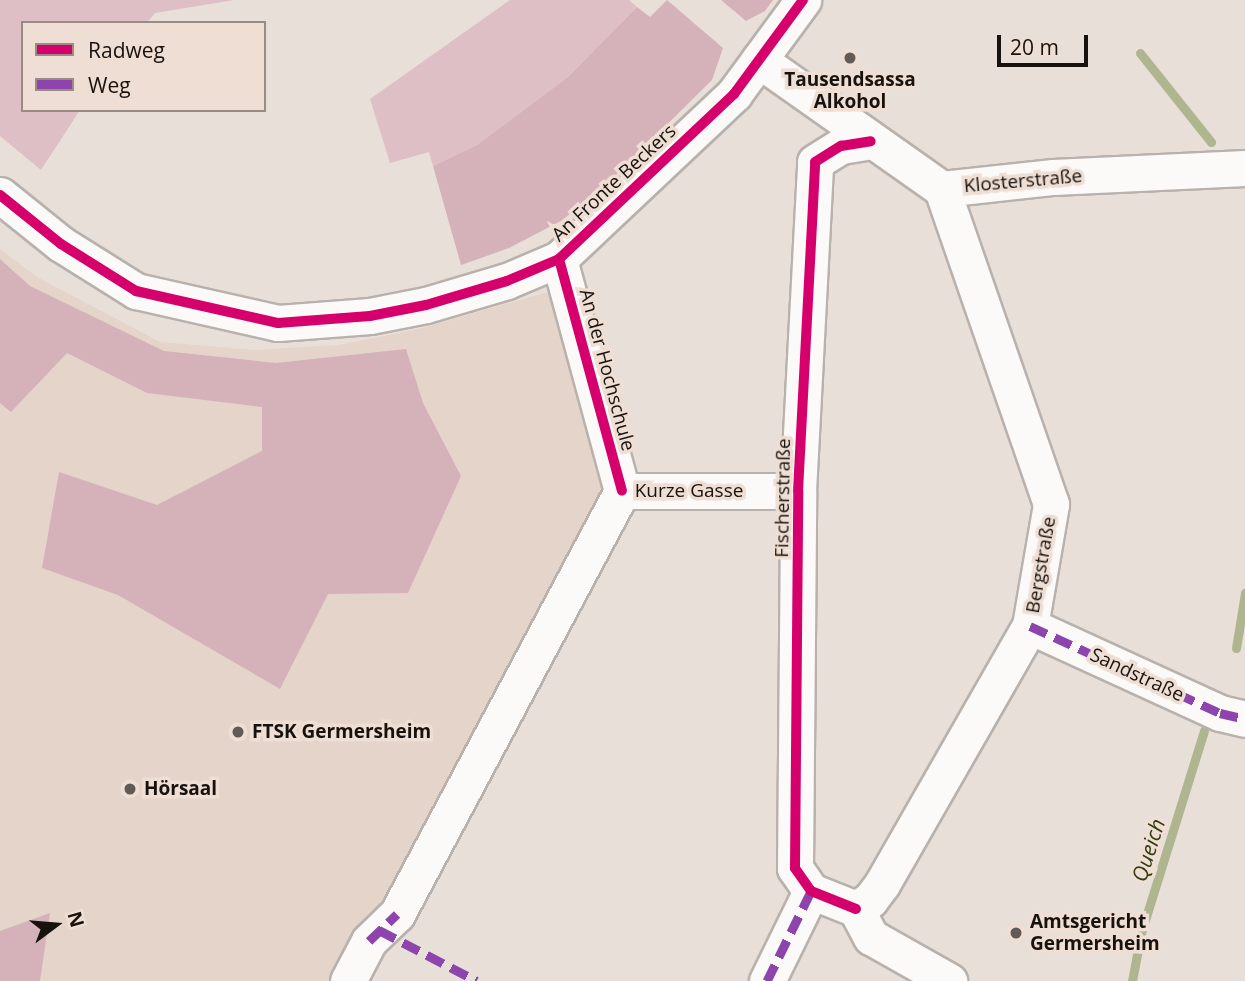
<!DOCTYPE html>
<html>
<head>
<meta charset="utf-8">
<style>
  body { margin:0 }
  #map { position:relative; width:1245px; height:981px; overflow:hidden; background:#e8dfd9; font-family:"Open Sans",sans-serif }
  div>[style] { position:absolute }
  .built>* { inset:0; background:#e5d4c9 }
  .green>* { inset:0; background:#ddbfc5 }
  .forest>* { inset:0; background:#d5b2ba }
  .stream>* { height:9px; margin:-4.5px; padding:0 4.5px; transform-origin:4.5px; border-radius:4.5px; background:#afb58e }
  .roads { filter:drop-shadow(2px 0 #b8b1ac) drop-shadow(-2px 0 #b8b1ac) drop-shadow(0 2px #b8b1ac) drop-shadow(0 -2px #b8b1ac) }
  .minor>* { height:35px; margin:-17.5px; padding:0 17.5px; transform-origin:17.5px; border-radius:17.5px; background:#fcfaf9 }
  .quiet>* { height:9px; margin-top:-4.5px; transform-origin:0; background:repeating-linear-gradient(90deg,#8e44ad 0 18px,transparent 0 27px) }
  .cycleway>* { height:10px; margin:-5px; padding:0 5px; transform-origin:5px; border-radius:5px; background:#d6006c }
  .dots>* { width:19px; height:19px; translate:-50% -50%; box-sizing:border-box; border:4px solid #eeded3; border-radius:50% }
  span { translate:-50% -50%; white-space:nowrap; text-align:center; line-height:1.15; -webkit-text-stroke:7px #eeded3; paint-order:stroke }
  .poi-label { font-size:19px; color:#18120f; font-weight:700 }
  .left { translate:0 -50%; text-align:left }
  .street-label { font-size:19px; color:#18120f }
  .water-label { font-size:21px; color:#323a10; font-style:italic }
  .legend { position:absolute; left:21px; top:21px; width:245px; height:91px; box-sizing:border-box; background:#eeded3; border:2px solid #988c85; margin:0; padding:9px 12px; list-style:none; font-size:21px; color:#18120f }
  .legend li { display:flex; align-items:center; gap:14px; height:35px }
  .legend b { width:35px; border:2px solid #988c85 }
  .north { position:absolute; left:21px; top:890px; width:70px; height:70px; -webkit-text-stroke:5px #eeded3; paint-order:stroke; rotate:74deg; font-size:19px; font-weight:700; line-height:28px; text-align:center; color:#18120f }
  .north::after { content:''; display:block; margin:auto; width:24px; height:32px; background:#18120f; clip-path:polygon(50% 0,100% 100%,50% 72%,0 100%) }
  .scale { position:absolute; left:997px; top:35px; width:91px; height:32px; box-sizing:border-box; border:4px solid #18120f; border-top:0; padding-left:9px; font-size:21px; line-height:24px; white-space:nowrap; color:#18120f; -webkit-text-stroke:5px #eeded3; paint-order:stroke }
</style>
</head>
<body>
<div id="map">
  <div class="built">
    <i style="clip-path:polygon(0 249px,37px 277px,160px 342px,255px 350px,339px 345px,423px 328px,558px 289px,609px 477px,584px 539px,338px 981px,0 981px)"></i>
  </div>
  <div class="green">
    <i style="clip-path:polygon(0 0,234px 0,155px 13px,147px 23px,23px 23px,23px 110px,80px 110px,41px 170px,0 136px)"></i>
    <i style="clip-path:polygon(510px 0,629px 0,637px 7px,568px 77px,477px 145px,433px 166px,429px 152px,390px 163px,370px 99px)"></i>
  </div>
  <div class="forest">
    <i style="clip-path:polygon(667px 0,723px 48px,712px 80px,609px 182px,561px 221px,509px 248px,461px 265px,433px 166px,477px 145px,568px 77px,637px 7px,650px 17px)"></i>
    <i style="clip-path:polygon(721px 0,773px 0,765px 11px,746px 21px)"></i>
    <i style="clip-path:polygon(0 259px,30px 286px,164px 351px,276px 363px,406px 349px,423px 403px,461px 476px,408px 593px,328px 594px,280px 689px,118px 595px,42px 568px,59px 472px,157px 505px,262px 451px,262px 407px,147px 393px,67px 353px,11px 412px,0 403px)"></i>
    <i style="clip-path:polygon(50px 913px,40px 981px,0 981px,0 931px)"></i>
  </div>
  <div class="stream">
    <i style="left:1140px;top:53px;width:114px;rotate:51.4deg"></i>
    <i style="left:1236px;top:648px;width:56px;rotate:-80.7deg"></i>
    <i style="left:1132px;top:981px;width:49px;rotate:-79.4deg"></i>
    <i style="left:1141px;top:933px;width:212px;rotate:-72.7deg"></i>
  </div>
  <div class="roads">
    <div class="minor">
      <i style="left:759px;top:60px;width:224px;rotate:35.2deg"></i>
      <i style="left:942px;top:189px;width:112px;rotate:-6.2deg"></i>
      <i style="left:1053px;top:177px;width:192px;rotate:-2.7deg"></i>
      <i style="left:0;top:195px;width:78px;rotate:38.8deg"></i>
      <i style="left:61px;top:244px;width:89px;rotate:32.1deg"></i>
      <i style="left:136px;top:291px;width:146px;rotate:12.7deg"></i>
      <i style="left:278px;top:323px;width:92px;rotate:-4.4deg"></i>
      <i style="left:370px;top:316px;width:57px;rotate:-11.1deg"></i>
      <i style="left:426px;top:305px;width:84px;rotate:-16.5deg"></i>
      <i style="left:507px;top:281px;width:56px;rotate:-22.9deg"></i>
      <i style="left:559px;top:259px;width:241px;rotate:-43.3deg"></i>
      <i style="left:734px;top:94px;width:117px;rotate:-53.7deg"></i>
      <i style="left:622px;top:491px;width:176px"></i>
      <i style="left:1030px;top:626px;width:209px;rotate:24.6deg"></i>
      <i style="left:1220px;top:713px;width:26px;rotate:13deg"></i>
      <i style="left:856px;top:909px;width:48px;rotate:-158.2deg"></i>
      <i style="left:811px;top:891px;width:28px;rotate:-125deg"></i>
      <i style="left:795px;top:868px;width:377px;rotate:-89.5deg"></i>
      <i style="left:798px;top:491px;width:329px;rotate:-87deg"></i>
      <i style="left:815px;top:162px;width:31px;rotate:-32deg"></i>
      <i style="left:841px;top:146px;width:30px;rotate:-9deg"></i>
      <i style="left:856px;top:909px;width:17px;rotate:-33deg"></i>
      <i style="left:870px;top:900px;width:20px;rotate:-53deg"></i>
      <i style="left:882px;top:884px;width:297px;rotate:-60.2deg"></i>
      <i style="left:1030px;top:626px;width:124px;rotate:-80.2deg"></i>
      <i style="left:1051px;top:504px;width:333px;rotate:-109.1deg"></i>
      <i style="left:856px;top:909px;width:32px;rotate:62deg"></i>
      <i style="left:871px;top:937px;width:90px;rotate:29.4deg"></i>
      <i style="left:348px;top:981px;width:45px;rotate:-62.3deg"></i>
      <i style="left:369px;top:941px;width:39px;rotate:-44deg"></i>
      <i style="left:397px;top:914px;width:479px;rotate:-62deg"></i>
      <i style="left:622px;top:491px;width:240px;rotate:-105.2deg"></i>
      <i style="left:767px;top:981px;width:100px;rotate:-63.9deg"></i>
    </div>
  </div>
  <div class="quiet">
    <i style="left:1030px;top:626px;width:209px;rotate:24.6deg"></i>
    <i style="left:1220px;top:713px;width:26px;rotate:13deg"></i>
    <i style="left:379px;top:930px;width:110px;rotate:27.5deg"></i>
    <i style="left:369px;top:941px;width:39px;rotate:-44deg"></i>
    <i style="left:767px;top:981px;width:100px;rotate:-63.9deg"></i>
  </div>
  <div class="cycleway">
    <i style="left:0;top:195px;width:78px;rotate:38.8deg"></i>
    <i style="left:61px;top:244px;width:89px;rotate:32.1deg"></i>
    <i style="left:136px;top:291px;width:146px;rotate:12.7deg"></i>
    <i style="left:278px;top:323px;width:92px;rotate:-4.4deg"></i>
    <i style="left:370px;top:316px;width:57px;rotate:-11.1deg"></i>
    <i style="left:426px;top:305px;width:84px;rotate:-16.5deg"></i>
    <i style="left:507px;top:281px;width:56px;rotate:-22.9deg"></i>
    <i style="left:559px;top:259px;width:241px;rotate:-43.3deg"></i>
    <i style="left:734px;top:94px;width:117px;rotate:-53.7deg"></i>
    <i style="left:559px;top:259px;width:240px;rotate:74.8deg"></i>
    <i style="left:856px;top:909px;width:48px;rotate:-158.2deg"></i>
    <i style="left:811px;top:891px;width:28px;rotate:-125deg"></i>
    <i style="left:795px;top:868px;width:377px;rotate:-89.5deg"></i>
    <i style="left:798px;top:491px;width:329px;rotate:-87deg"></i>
    <i style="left:815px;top:162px;width:31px;rotate:-32deg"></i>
    <i style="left:841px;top:146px;width:30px;rotate:-9deg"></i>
  </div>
  <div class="dots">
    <i style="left:850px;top:58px;background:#615a56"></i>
    <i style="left:238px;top:732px;background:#615a56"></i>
    <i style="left:130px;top:789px;background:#615a56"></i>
    <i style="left:1016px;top:933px;background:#615a56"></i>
  </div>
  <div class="poi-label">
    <span style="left:850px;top:91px">Tausendsassa<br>Alkohol</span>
    <span class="left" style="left:252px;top:732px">FTSK Germersheim</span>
    <span class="left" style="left:144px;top:789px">Hörsaal</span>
    <span class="left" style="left:1030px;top:933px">Amtsgericht<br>Germersheim</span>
  </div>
  <div class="street-label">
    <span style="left:1023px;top:181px;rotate:-5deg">Klosterstraße</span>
    <span style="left:614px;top:183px;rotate:-43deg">An Fronte Beckers</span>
    <span style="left:607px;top:370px;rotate:75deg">An der Hochschule</span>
    <span style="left:689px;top:491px">Kurze Gasse</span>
    <span style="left:783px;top:498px;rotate:-89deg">Fischerstraße</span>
    <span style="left:1041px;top:565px;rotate:-80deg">Bergstraße</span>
    <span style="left:1137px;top:675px;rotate:25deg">Sandstraße</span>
  </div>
  <div class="water-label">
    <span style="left:1148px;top:850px;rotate:-72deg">Queich</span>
  </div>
  <ul class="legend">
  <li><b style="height:9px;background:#d6006c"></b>Radweg</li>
  <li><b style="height:9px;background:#8e44ad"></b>Weg</li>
  </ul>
  <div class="north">N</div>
  <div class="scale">20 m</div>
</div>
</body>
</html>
